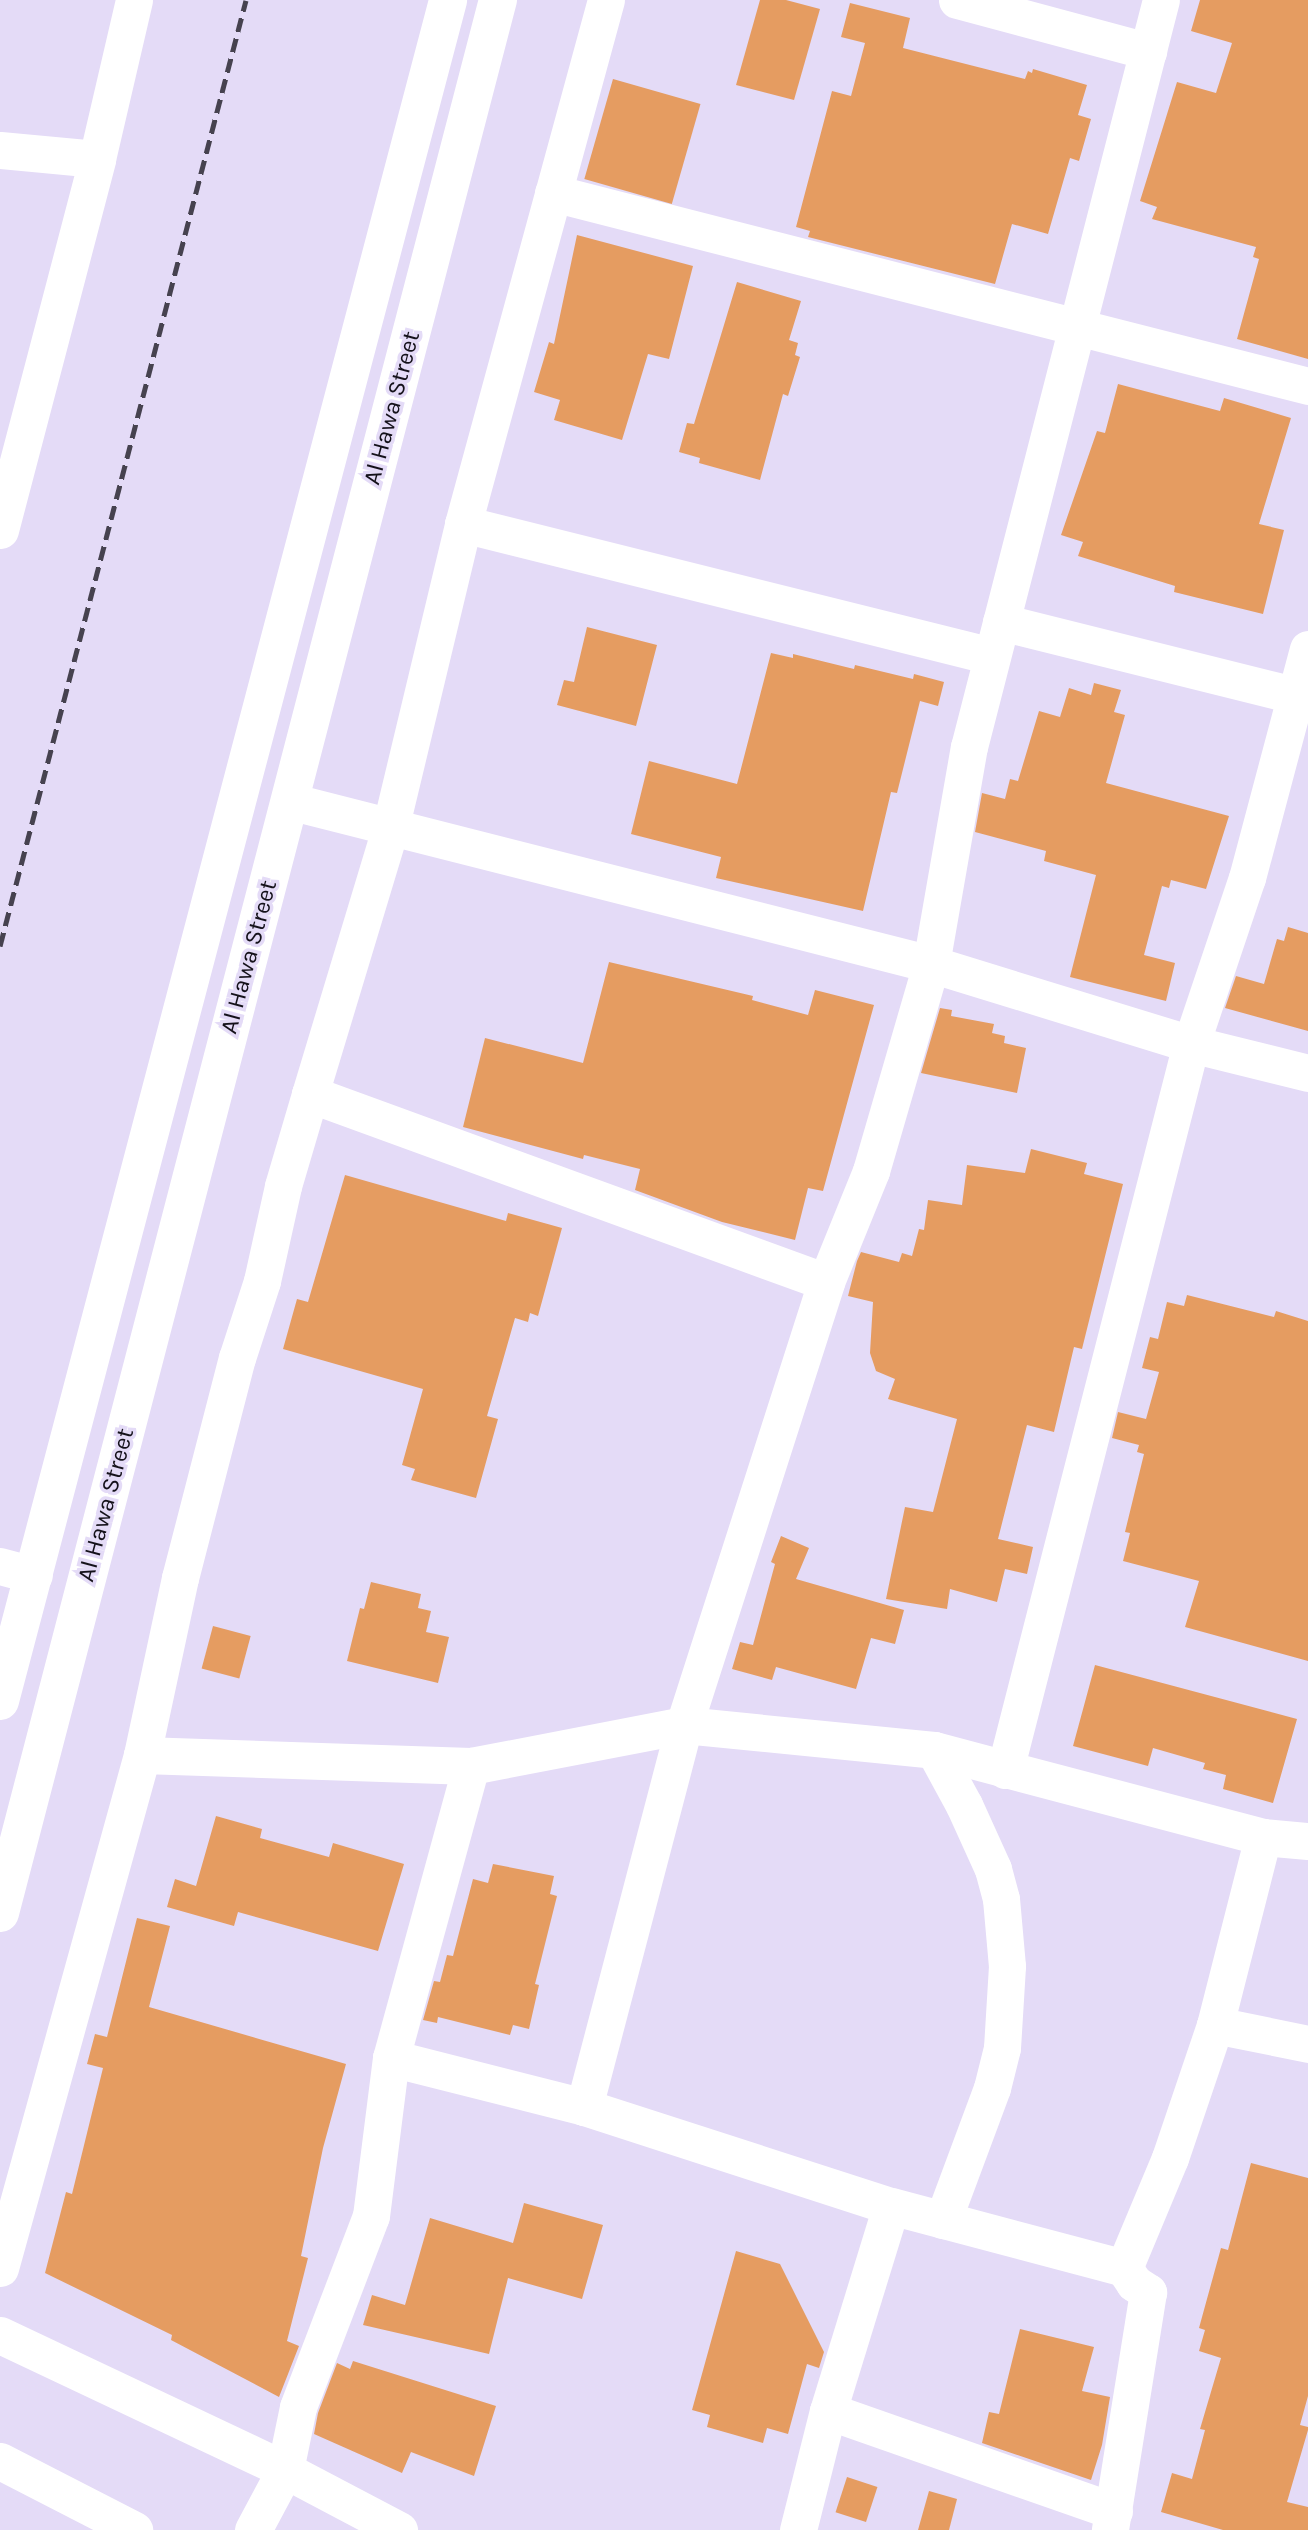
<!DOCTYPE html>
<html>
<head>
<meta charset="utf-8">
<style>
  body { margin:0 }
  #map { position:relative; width:1308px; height:2530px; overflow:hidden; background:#e4dbf7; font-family:Karla,sans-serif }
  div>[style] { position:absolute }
  .building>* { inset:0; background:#e59c61; transform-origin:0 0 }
  .minor>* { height:37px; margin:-18.5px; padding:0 18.5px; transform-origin:18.5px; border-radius:18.5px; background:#fff }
  .highway>* { height:38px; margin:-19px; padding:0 19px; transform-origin:19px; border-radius:19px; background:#fff }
  .rail>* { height:5px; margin-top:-2.5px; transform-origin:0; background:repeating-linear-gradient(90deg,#46424f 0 14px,transparent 0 21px) }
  span { translate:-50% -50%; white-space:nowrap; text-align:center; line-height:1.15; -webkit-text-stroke:7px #e4dbf7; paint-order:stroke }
  .street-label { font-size:24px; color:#14111a }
</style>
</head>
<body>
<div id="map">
  <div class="building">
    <i style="clip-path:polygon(760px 0,786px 0,820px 9px,794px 100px,736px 85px)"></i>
    <i style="clip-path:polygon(1200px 0,1308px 0,1308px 359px,1237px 339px,1259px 259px,1253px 257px,1256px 247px,1152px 219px,1157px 207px,1140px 201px,1177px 82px,1216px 93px,1232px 43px,1191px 31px)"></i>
    <i style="clip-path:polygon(850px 3px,910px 18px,903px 48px,1025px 79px,1028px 71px,1032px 73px,1033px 69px,1087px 85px,1078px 115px,1091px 119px,1079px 161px,1070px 158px,1048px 234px,1012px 224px,995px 284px,808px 237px,810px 231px,796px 227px,832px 91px,851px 96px,865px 43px,841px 37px)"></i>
    <i style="left:613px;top:79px;width:91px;height:104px;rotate:16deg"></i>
    <i style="clip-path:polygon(577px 235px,693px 266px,669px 359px,648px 354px,622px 440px,554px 420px,560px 400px,534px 392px,549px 342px,554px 344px)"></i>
    <i style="clip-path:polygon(737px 282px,801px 301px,789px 340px,798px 343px,795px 355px,800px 357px,788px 396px,783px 394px,760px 480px,699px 463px,700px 458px,679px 452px,687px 423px,694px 424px)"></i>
    <i style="clip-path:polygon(1118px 384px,1220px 411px,1224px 398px,1291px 418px,1259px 524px,1284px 530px,1263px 614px,1174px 592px,1175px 586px,1078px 556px,1083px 542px,1061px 535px,1097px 431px,1105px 433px)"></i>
    <i style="clip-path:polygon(587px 627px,657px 645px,636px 726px,557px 705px,564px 680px,574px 682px)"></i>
    <i style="clip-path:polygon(771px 653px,793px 658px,793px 654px,854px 669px,855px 665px,913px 679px,914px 674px,944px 682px,938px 706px,920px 701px,897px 793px,891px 792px,863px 911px,716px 878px,721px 857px,631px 834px,649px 761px,737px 784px)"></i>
    <i style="clip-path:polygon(1094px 683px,1121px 690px,1114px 712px,1125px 715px,1106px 783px,1229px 816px,1206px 889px,1171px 880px,1169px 888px,1162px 886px,1144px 955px,1175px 963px,1166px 1001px,1070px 977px,1096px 875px,1044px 861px,1046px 851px,975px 832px,982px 793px,1005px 799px,1010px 779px,1018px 781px,1039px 711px,1060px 717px,1069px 688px,1091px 695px)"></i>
    <i style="clip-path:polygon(1288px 927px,1308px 933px,1308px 1031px,1225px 1008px,1236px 976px,1264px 984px,1277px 939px,1284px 941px)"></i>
    <i style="clip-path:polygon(609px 962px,753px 996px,752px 1000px,808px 1015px,815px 990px,874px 1005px,823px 1191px,808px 1188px,795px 1240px,722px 1222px,635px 1190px,640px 1169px,584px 1155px,583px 1159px,463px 1127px,485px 1038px,583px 1063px)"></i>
    <i style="clip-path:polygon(940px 1008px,952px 1010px,951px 1016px,994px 1024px,992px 1033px,1005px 1036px,1004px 1043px,1026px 1048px,1017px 1093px,921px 1073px)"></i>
    <i style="clip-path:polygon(1031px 1149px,1087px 1163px,1084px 1174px,1123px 1184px,1082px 1349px,1074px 1347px,1054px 1432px,1027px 1425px,998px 1539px,1033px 1547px,1027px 1574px,1005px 1569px,997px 1602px,950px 1589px,947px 1609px,886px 1599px,905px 1507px,933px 1512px,957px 1419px,888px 1399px,895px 1379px,876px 1371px,870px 1353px,873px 1302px,848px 1296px,857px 1261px,861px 1252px,899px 1262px,902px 1253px,912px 1256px,919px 1229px,924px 1230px,928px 1200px,962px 1205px,967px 1165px,1025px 1173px)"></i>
    <i style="clip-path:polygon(345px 1175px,506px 1221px,508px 1213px,562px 1228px,538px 1316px,530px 1313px,528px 1322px,515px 1318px,487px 1416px,498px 1419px,476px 1498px,411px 1480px,415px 1469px,402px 1465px,423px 1389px,283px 1349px,297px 1299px,308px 1302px)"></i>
    <i style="clip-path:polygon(1187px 1295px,1274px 1317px,1276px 1311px,1308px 1321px,1308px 1661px,1185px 1627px,1199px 1581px,1123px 1561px,1130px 1533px,1125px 1532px,1144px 1454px,1137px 1452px,1139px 1445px,1112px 1438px,1118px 1412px,1146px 1419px,1159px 1372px,1142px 1368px,1150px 1337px,1158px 1339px,1167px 1302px,1184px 1306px)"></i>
    <i style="clip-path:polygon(781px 1536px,809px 1548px,796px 1579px,904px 1610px,895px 1644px,871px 1638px,856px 1689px,776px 1667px,772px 1680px,732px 1669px,740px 1642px,753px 1645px,775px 1564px,771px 1562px)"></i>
    <i style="clip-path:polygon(371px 1582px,421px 1594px,418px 1608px,431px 1611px,426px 1632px,449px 1637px,438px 1683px,347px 1661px,360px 1608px,364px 1609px)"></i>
    <i style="left:213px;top:1626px;width:39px;height:44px;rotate:15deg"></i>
    <i style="clip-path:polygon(1095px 1665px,1297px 1719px,1273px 1803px,1223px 1789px,1226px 1775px,1203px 1769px,1205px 1763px,1153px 1748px,1148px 1766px,1073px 1746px)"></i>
    <i style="clip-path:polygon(216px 1816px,262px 1829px,260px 1838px,329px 1857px,333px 1843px,404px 1864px,378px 1951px,238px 1912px,234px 1926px,167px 1907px,175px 1879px,196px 1886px)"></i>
    <i style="clip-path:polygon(493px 1864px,554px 1876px,550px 1894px,557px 1896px,535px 1984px,539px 1985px,529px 2029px,513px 2025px,510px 2035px,438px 2017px,437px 2023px,423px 2020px,434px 1981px,440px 1982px,447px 1955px,453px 1956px,473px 1879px,488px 1883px)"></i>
    <i style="clip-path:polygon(137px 1918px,170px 1926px,149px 2007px,346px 2064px,323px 2148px,301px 2256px,308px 2258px,287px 2341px,299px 2346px,279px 2397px,171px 2340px,172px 2335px,45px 2273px,66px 2192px,72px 2194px,103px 2068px,87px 2064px,95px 2034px,107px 2037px)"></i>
    <i style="clip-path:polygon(1251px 2163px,1308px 2178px,1308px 2396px,1300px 2425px,1308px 2427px,1308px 2430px,1287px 2502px,1308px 2507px,1308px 2530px,1223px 2530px,1161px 2512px,1172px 2473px,1192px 2479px,1205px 2430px,1200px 2429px,1221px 2358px,1199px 2351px,1205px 2330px,1199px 2328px,1221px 2248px,1228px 2250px)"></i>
    <i style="clip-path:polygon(524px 2203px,603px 2225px,582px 2299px,508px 2278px,489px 2354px,363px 2325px,372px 2295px,405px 2305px,430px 2218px,513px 2243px)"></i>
    <i style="clip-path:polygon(736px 2251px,780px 2264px,824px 2352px,819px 2368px,807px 2364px,788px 2434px,767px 2428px,763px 2443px,707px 2427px,710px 2415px,692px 2410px)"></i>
    <i style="clip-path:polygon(1020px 2329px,1094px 2347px,1082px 2391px,1110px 2397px,1102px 2445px,1091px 2480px,982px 2443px,989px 2412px,999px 2414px)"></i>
    <i style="clip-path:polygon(353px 2361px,496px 2406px,474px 2476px,411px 2452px,402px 2473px,314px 2434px,318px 2413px,337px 2363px,350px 2369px)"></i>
    <i style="left:847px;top:2477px;width:32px;height:37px;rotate:18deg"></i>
    <i style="clip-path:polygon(929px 2491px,957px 2499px,949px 2530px,918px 2530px)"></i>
  </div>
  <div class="minor">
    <i style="left:957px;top:0;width:198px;rotate:15deg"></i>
    <i style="left:0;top:150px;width:97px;rotate:5.3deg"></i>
    <i style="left:553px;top:193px;width:779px;rotate:14.34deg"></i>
    <i style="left:463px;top:524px;width:545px;rotate:14.01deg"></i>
    <i style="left:0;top:530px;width:383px;rotate:-75.3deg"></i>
    <i style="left:97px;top:159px;width:163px;rotate:-76.9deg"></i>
    <i style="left:1001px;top:622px;width:305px;rotate:14deg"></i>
    <i style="left:289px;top:801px;width:662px;rotate:14.25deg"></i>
    <i style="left:931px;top:964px;width:272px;rotate:17.1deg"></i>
    <i style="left:1191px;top:1044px;width:121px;rotate:13.9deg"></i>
    <i style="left:310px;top:1094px;width:549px;rotate:20.02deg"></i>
    <i style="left:0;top:1566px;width:35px;rotate:15deg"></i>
    <i style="left:934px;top:1750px;width:63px;rotate:61.4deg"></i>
    <i style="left:964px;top:1805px;width:70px;rotate:65.6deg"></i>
    <i style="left:993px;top:1869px;width:31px;rotate:75deg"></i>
    <i style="left:1001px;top:1899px;width:67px;rotate:84.9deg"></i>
    <i style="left:1007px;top:1966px;width:82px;rotate:93.5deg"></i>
    <i style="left:1002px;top:2048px;width:41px;rotate:104deg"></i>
    <i style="left:992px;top:2088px;width:141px;rotate:110.4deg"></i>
    <i style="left:142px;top:1755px;width:329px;rotate:1.9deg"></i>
    <i style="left:471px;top:1766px;width:217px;rotate:-10.9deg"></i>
    <i style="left:684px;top:1725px;width:251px;rotate:5.7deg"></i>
    <i style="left:934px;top:1750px;width:340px;rotate:14.8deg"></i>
    <i style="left:1005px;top:1770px;width:749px;rotate:-75.63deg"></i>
    <i style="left:1191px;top:1044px;width:175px;rotate:-71.4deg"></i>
    <i style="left:1247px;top:878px;width:237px;rotate:-75.1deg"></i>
    <i style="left:1215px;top:2025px;width:95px;rotate:11.5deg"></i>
    <i style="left:391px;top:2058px;width:199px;rotate:14.2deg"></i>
    <i style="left:584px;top:2107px;width:323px;rotate:17.9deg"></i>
    <i style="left:891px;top:2206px;width:241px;rotate:14.9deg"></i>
    <i style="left:1124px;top:2268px;width:18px;rotate:56deg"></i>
    <i style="left:1134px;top:2283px;width:17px;rotate:33deg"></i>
    <i style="left:1148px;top:2292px;width:241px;rotate:99.1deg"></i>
    <i style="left:584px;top:2107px;width:395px;rotate:-75.3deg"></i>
    <i style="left:684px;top:1725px;width:465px;rotate:-72.2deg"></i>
    <i style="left:826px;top:1282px;width:120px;rotate:-67.9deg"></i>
    <i style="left:871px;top:1171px;width:216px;rotate:-73.8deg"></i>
    <i style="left:931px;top:964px;width:220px;rotate:-80.1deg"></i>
    <i style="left:969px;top:747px;width:771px;rotate:-75.59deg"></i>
    <i style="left:0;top:2268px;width:532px;rotate:-74.53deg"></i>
    <i style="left:142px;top:1755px;width:181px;rotate:-77.9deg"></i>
    <i style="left:180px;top:1578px;width:227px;rotate:-75.5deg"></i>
    <i style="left:237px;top:1358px;width:81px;rotate:-72deg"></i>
    <i style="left:262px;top:1281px;width:97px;rotate:-77.5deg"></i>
    <i style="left:283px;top:1186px;width:96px;rotate:-73.6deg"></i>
    <i style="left:310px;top:1094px;width:277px;rotate:-73.2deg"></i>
    <i style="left:390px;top:829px;width:314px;rotate:-76.5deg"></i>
    <i style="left:463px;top:524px;width:543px;rotate:-74.74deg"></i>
    <i style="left:1124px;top:2268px;width:119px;rotate:-67.3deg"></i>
    <i style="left:1170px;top:2158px;width:140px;rotate:-71.3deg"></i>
    <i style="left:1215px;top:2025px;width:194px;rotate:-75.7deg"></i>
    <i style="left:1263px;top:1837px;width:45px;rotate:5.1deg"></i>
    <i style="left:0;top:2335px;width:315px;rotate:25.3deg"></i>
    <i style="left:285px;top:2470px;width:129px;rotate:27.8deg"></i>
    <i style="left:828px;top:2411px;width:303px;rotate:19.3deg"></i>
    <i style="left:0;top:2461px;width:151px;rotate:27.2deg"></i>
    <i style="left:253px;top:2530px;width:68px;rotate:-61.9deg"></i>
    <i style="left:285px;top:2470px;width:64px;rotate:-78.3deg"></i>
    <i style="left:298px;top:2407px;width:204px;rotate:-69.1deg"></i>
    <i style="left:371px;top:2216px;width:159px;rotate:-82.8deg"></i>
    <i style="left:391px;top:2058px;width:303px;rotate:-74.7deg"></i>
    <i style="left:798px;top:2530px;width:123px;rotate:-75.9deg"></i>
    <i style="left:828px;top:2411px;width:214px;rotate:-72.9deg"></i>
  </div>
  <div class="highway">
    <i style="left:0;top:1701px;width:1759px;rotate:-75.24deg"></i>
    <i style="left:0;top:1913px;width:1977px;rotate:-75.41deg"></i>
  </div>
  <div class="rail">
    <i style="left:0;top:946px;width:977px;rotate:-75.42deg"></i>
  </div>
  <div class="street-label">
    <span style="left:392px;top:408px;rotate:-75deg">Al Hawa Street</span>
    <span style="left:249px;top:957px;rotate:-75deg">Al Hawa Street</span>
    <span style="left:106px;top:1505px;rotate:-75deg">Al Hawa Street</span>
  </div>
</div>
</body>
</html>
